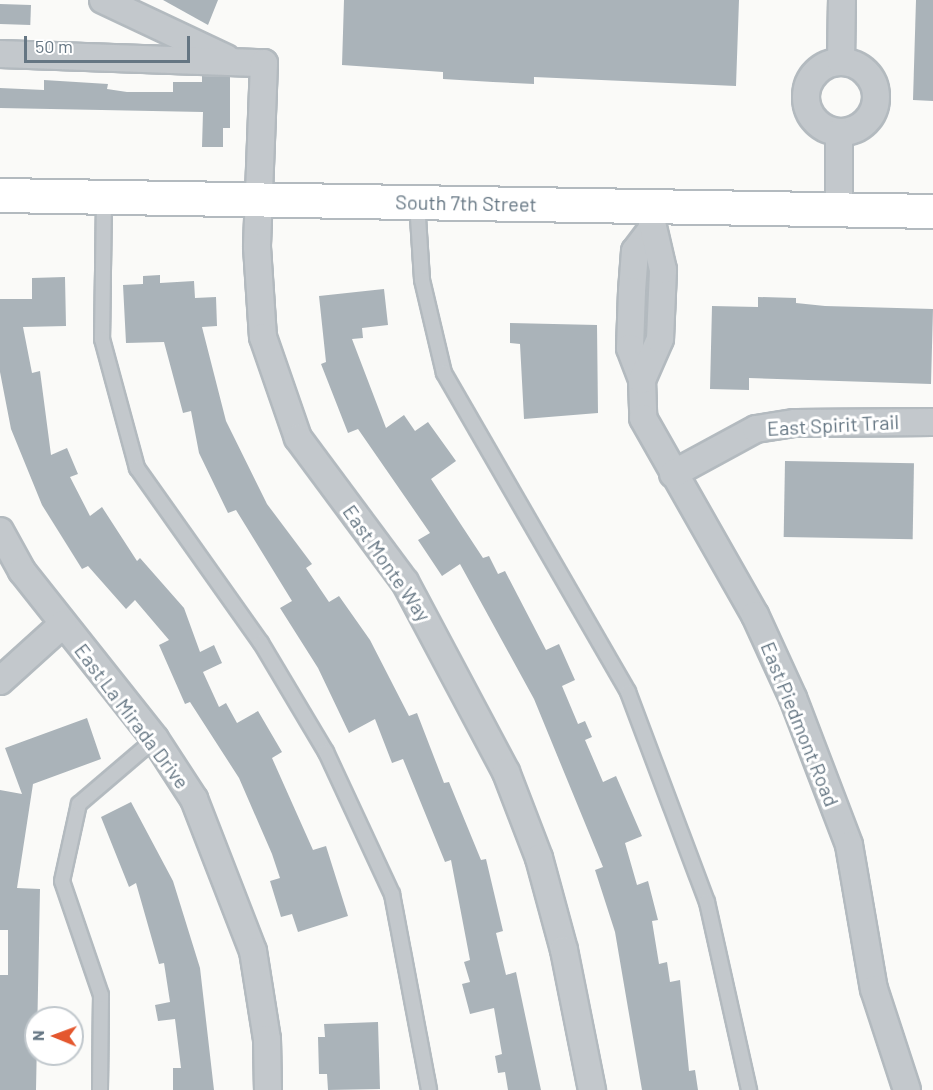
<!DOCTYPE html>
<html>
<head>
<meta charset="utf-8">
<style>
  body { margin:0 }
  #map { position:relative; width:933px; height:1090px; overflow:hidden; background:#fafaf8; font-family:Barlow,sans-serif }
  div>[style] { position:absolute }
  .building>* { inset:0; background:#aab3b9; transform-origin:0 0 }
  .roads { filter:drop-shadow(2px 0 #b3babf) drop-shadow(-2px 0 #b3babf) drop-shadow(0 2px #b3babf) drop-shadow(0 -2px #b3babf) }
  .lane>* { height:14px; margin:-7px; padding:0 7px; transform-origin:7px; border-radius:7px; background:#c3c8cc }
  .street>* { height:26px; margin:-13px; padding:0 13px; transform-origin:13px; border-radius:13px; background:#c3c8cc }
  .street>.ring { margin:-13px; padding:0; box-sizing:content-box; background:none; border:26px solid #c3c8cc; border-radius:50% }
  .secondary>* { height:33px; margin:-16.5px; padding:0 16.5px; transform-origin:16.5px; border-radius:16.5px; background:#fff }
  span { translate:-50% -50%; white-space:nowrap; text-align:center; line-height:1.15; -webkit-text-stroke:6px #fff; paint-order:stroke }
  .street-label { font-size:20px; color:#657683 }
  .north { position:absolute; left:24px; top:1006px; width:60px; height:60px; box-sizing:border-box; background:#fff; border:2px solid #c1c8cd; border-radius:50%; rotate:271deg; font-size:16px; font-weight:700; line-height:24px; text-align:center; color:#657683 }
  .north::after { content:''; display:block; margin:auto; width:21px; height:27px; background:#e4572e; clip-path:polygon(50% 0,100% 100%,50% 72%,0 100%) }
  .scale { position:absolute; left:24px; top:36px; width:166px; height:27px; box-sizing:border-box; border:3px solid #657683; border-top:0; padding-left:8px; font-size:18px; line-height:21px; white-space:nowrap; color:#657683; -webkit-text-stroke:4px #fff; paint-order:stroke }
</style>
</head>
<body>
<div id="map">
  <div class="building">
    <i style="clip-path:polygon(163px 0,218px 0,208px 25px)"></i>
    <i style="clip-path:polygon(344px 0,739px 0,736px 86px,534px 77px,534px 84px,493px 82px,443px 79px,443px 72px,342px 65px)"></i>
    <i style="clip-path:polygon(916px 0,933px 0,933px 101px,913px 100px)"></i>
    <i style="left:0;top:4px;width:31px;height:20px;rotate:2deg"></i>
    <i style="clip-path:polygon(202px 76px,230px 77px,230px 128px,223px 128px,223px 147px,202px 147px,203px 112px,0 108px,0 88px,44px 90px,44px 80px,108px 84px,107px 89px,127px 92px,173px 92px,173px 82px,202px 82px)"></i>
    <i style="clip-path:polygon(160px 275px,160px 283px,194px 281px,195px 298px,216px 297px,217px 326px,202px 327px,226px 421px,267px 504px,312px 564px,306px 568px,329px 602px,339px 596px,370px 640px,409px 716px,417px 713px,444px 783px,449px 782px,481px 860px,486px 859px,503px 931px,496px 933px,506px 975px,516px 972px,541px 1090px,508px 1090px,505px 1072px,498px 1073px,495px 1056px,502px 1054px,494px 1008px,470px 1014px,462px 984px,470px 982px,464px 962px,470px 960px,451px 860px,445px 862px,403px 759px,392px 763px,375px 719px,349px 733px,318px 668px,280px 608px,292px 601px,236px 510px,228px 513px,199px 453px,191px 411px,183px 413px,164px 342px,126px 343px,123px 285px,143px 284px,143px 276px)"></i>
    <i style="clip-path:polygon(65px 277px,66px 326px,23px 327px,32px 373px,40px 371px,51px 455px,67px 448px,78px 474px,70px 477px,90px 516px,102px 507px,137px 561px,140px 558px,184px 608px,200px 652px,214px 645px,222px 663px,203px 672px,219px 707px,226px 703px,237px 723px,258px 711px,282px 752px,272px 758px,313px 850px,326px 846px,348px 916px,298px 932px,292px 914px,281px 917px,270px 881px,280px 878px,272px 854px,239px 778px,190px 702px,185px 704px,159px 645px,169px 640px,135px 600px,126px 609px,88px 566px,82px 569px,42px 505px,11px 429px,0 372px,0 299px,32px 299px,32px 278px)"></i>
    <i style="clip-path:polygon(384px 289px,388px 325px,362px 328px,363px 338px,352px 339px,386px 428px,404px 415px,415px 431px,428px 422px,456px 461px,431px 479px,483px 558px,489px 556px,498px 574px,505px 571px,546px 650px,559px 644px,575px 680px,562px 686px,578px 724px,585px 721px,592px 737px,585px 740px,603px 782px,616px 776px,642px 836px,625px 843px,637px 885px,648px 881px,658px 920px,652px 921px,659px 964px,667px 962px,670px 982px,680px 980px,689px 1071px,695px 1070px,698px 1090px,642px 1090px,615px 932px,595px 870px,603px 867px,534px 699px,460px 564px,442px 576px,418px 540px,430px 533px,358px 429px,348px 433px,321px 364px,326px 362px,319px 296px)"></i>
    <i style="clip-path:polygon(758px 297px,796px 298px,796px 303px,825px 306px,933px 309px,931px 384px,749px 378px,749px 390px,710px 389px,712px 306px,758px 307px)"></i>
    <i style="clip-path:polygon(510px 323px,597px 325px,598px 413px,524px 419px,520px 344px,510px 343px)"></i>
    <i style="left:785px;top:461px;width:129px;height:76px;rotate:1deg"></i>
    <i style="clip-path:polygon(87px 718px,101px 759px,33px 784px,17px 888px,40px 889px,36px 1090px,0 1090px,0 975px,8px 975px,8px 930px,0 930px,0 790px,22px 794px,5px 748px)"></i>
    <i style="clip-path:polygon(131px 802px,173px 881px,200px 968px,214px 1090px,173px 1090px,173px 1068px,181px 1068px,175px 1019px,158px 1021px,155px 1005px,170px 1002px,164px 963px,159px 964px,136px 883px,129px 887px,101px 817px)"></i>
    <i style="clip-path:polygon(378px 1022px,380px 1089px,328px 1090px,327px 1074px,319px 1074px,318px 1037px,325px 1037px,324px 1024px)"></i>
  </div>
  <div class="roads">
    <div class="lane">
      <i style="left:104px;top:199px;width:140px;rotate:90.8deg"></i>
      <i style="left:102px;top:339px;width:134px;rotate:74.8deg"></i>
      <i style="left:137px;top:468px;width:214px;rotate:54.7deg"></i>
      <i style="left:261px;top:643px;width:127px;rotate:59.2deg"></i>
      <i style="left:326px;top:752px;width:157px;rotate:65.1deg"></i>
      <i style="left:392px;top:894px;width:199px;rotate:79.3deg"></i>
      <i style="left:417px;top:202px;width:78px;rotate:86.3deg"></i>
      <i style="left:422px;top:280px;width:96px;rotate:76.7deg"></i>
      <i style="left:444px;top:373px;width:368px;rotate:60deg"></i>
      <i style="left:628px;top:692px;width:224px;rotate:69.4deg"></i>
      <i style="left:707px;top:902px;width:193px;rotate:77.4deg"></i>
      <i style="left:100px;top:1090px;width:95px;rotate:-89.4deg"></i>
      <i style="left:101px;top:995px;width:120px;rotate:-108.9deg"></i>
      <i style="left:62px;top:881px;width:79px;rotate:-77.6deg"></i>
      <i style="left:79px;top:804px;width:100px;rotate:-40.5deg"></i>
    </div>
    <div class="street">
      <i style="left:103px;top:0;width:136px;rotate:25.2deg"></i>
      <i style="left:0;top:54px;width:264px;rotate:2deg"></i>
      <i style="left:264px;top:63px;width:184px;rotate:92.2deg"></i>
      <i style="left:257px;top:247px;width:90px;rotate:86.2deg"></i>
      <i style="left:263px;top:337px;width:107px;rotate:70.9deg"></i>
      <i style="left:298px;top:438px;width:179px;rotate:53.4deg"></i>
      <i style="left:405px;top:582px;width:215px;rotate:62deg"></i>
      <i style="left:506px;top:772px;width:92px;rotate:69deg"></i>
      <i style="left:539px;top:858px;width:95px;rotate:74.8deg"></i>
      <i style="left:564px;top:950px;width:143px;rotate:78.7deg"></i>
      <i class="ring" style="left:806px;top:62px;width:44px;height:44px"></i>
      <i style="left:841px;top:62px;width:62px;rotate:-89.1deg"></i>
      <i style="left:839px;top:132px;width:77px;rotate:90deg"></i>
      <i style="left:651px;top:230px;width:26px;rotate:127deg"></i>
      <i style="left:635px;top:251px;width:40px;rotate:94.3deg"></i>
      <i style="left:632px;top:291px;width:57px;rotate:92deg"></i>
      <i style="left:630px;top:348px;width:34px;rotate:69deg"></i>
      <i style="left:642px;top:380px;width:38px;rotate:88deg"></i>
      <i style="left:643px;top:418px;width:227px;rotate:60.4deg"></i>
      <i style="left:755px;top:615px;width:91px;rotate:65.4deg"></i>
      <i style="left:793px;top:698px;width:157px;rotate:69.1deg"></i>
      <i style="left:849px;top:845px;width:146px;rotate:80.2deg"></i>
      <i style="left:874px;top:989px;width:106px;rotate:71.9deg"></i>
      <i style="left:642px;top:380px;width:45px;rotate:-66.3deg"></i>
      <i style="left:660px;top:339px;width:69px;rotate:-87.5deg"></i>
      <i style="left:663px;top:270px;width:53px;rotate:-103deg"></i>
      <i style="left:673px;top:474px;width:94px;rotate:-28.5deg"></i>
      <i style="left:756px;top:429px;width:39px;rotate:-9deg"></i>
      <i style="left:795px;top:423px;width:138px;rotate:-0.4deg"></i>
      <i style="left:0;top:531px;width:46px;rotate:61.2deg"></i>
      <i style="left:22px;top:571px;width:214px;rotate:51.6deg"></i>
      <i style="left:155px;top:739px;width:72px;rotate:57deg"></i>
      <i style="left:194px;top:799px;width:163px;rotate:68.8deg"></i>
      <i style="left:253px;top:951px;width:89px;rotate:81deg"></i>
      <i style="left:267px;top:1039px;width:51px;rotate:88.9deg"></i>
      <i style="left:0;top:681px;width:85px;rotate:-42.1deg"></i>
    </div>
    <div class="secondary">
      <i style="left:0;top:195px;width:933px;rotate:0.98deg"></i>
    </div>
  </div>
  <div class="street-label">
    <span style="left:466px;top:203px;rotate:1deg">South 7th Street</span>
    <span style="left:833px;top:425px;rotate:-3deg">East Spirit Trail</span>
    <span style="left:387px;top:563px;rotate:55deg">East Monte Way</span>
    <span style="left:132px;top:716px;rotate:53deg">East La Mirada Drive</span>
    <span style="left:800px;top:724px;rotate:68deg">East Piedmont Road</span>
  </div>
  <div class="north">N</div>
  <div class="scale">50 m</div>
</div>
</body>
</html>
